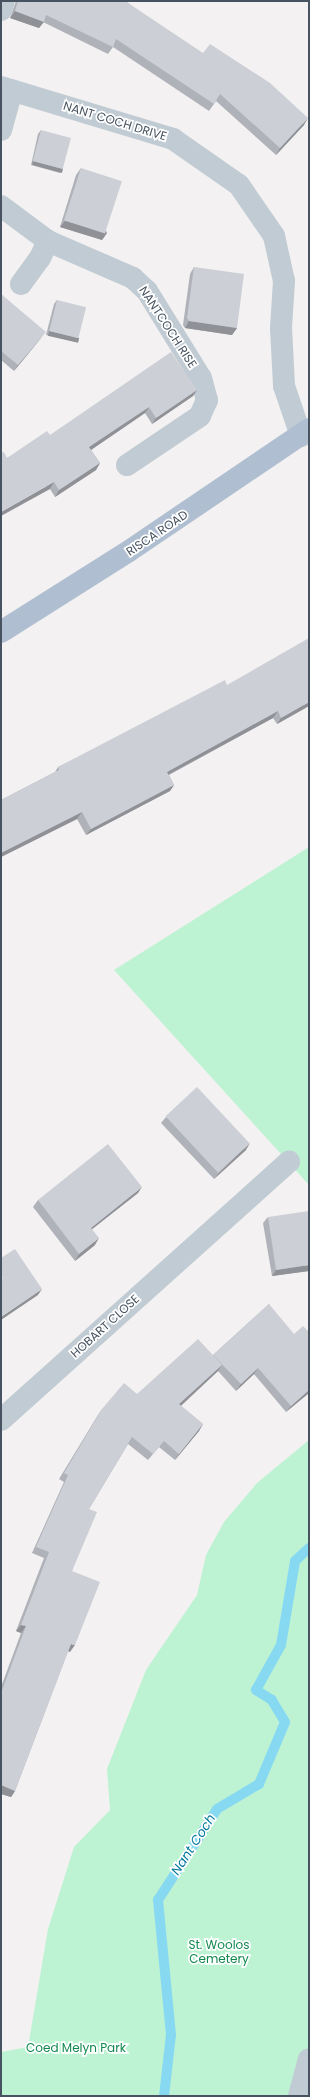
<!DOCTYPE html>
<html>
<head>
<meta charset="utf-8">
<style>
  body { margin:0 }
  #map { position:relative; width:310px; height:2097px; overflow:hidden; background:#f3f1f1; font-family:Poppins,sans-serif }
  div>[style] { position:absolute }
  .green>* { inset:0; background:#bdf3d3 }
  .stream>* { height:10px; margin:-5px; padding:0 5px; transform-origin:5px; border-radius:5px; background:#87d9f2 }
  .minor>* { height:22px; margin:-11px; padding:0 11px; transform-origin:11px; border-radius:11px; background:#c1cbd3 }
  .major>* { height:22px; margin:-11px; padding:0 11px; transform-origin:11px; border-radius:11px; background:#afbfd1 }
  .wall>* { inset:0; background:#afb2b8 }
  .shaded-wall>* { inset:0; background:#8f9196; transform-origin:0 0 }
  .building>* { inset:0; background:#cccfd6; transform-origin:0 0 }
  span { translate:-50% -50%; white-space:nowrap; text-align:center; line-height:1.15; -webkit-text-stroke:3.5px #fff; paint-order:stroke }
  .street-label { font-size:12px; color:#475360 }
  .park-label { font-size:12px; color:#11884f }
  .water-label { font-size:13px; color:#057a9e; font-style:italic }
  .frame { position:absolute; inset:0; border:2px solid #475360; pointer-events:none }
</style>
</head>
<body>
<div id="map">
  <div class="green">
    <i style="clip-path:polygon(309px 847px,309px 1185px,114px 970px)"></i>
    <i style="clip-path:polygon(309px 1440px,309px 2096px,1px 2096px,1px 2052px,28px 2047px,48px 1929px,74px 1847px,110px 1810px,107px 1769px,146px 1670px,197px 1595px,206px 1555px,224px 1522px,257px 1483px)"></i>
  </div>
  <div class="stream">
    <i style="left:164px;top:2096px;width:61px;rotate:-83.5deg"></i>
    <i style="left:171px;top:2035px;width:136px;rotate:-95.5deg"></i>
    <i style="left:158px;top:1900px;width:108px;rotate:-57deg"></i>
    <i style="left:217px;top:1809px;width:49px;rotate:-30.8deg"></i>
    <i style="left:259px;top:1784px;width:67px;rotate:-67.2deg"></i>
    <i style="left:285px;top:1722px;width:26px;rotate:-121deg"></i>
    <i style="left:272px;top:1700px;width:19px;rotate:-148deg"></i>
    <i style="left:256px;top:1690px;width:51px;rotate:-60.9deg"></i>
    <i style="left:281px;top:1645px;width:85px;rotate:-80.5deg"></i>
    <i style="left:295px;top:1561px;width:19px;rotate:-43deg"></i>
  </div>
  <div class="minor">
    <i style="left:1px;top:10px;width:9px;rotate:-72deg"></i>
    <i style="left:1px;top:87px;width:180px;rotate:16.8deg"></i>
    <i style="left:173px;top:139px;width:80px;rotate:34.9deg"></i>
    <i style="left:239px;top:185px;width:62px;rotate:55.5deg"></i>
    <i style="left:274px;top:236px;width:46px;rotate:77.5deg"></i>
    <i style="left:284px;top:281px;width:47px;rotate:93.7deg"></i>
    <i style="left:281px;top:328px;width:58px;rotate:87deg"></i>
    <i style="left:284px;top:386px;width:53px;rotate:71.2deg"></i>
    <i style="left:1px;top:130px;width:41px;rotate:-74.6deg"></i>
    <i style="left:1px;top:206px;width:59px;rotate:36.7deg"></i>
    <i style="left:48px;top:241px;width:93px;rotate:23.5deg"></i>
    <i style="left:133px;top:278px;width:19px;rotate:43deg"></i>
    <i style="left:147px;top:291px;width:102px;rotate:58.2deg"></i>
    <i style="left:201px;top:378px;width:23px;rotate:75deg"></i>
    <i style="left:207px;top:400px;width:17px;rotate:114deg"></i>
    <i style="left:200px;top:416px;width:88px;rotate:146.1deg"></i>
    <i style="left:21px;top:284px;width:32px;rotate:-54deg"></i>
    <i style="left:40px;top:258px;width:19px;rotate:-65deg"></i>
    <i style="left:1px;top:1420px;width:387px;rotate:-41.9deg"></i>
    <i style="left:299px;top:2096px;width:38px;rotate:-75deg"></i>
  </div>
  <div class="major">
    <i style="left:1px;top:632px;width:151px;rotate:-32.3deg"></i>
    <i style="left:129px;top:551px;width:217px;rotate:-34.1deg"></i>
  </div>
  <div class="wall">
    <i style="clip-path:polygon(16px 1px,125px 1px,304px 125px,276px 155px,216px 101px,209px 111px,113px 47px,108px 54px,43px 22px,39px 28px,10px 18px)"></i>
    <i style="clip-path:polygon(41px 130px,63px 169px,60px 173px,31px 165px,38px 134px)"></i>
    <i style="clip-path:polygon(81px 168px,107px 233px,102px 240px,60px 227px,76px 175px)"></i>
    <i style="clip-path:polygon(194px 267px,237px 328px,232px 335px,185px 328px,183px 325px,190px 274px)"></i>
    <i style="clip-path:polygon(1px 294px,41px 338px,14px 371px,1px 360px)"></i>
    <i style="clip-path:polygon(57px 300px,76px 342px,46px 335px,54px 304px)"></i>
    <i style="clip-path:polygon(197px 390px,193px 396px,152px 424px,145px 413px,91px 450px,100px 463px,96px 470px,55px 497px,50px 489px,7px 458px,50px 435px)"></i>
    <i style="clip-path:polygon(227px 685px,309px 706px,277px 724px,273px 718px,169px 775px,174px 785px,170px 791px,86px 835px,77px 819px,1px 857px,1px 800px,55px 772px,58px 767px)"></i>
    <i style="clip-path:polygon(166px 1117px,246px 1150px,214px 1179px,161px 1123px)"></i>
    <i style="clip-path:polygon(138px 1193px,92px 1229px,95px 1245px,75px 1261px,33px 1207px,38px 1200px)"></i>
    <i style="clip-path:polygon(268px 1217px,309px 1271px,272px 1276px,263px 1223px)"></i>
    <i style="clip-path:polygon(269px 1304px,309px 1393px,286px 1412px,254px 1374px,236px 1391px,218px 1371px,181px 1406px,203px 1424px,199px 1431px,175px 1460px,159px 1447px,148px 1460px,128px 1444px,89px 1509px,72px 1571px,70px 1652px,68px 1651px,15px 1791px,11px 1797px,1px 1794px,1px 1687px,21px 1633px,16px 1631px,44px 1558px,32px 1553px,64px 1482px,59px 1479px,98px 1415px,102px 1409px,137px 1394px,213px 1355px)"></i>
  </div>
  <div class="shaded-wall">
    <i style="clip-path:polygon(15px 11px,44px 22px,39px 28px,10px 18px)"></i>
    <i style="clip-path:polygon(308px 118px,304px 125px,276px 155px,280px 148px)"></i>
    <i style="left:33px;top:161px;width:31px;height:4px;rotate:15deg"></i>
    <i style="clip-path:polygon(65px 221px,107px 233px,102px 240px,60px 227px)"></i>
    <i style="clip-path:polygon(189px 321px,237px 328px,232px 335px,185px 328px)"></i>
    <i style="left:49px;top:331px;width:31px;height:5px;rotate:13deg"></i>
    <i style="clip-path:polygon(46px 332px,41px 338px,14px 371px,18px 365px)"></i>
    <i style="clip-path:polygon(197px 390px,193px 396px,152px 424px,156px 418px)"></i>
    <i style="clip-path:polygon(149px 407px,145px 413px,85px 454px,89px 447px)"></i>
    <i style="clip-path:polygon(100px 463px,96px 470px,55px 497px,59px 490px)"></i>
    <i style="clip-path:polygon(54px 482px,50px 489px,1px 516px,1px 512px)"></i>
    <i style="clip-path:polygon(309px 702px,309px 706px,277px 724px,281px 718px)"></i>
    <i style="clip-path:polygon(278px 711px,273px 718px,162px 778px,167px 772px)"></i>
    <i style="clip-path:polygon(174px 785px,170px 791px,86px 835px,91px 829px)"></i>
    <i style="clip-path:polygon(82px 812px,77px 819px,1px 857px,1px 853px)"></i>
    <i style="clip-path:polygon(250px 1143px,246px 1150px,214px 1179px,219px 1173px)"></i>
    <i style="clip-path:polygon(142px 1187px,138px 1193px,86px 1234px,91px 1228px)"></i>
    <i style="clip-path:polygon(99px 1238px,95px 1245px,75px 1261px,79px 1254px)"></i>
    <i style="clip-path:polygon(309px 1265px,309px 1271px,272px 1276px,276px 1270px)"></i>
    <i style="clip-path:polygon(42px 1289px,38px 1295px,1px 1320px,1px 1317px)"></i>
    <i style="clip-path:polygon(222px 1365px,218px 1371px,175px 1411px,179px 1404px)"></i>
    <i style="clip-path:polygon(258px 1368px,254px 1374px,236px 1391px,241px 1384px)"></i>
    <i style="clip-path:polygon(309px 1390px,309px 1393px,286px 1412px,291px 1406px)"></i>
    <i style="clip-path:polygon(203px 1424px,199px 1431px,175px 1460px,179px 1454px)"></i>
    <i style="clip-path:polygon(21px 1625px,26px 1626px,21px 1633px,16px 1631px)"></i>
    <i style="clip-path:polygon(71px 1644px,75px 1645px,70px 1652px,66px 1650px)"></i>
    <i style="clip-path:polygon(1px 1785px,15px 1791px,11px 1797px,1px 1794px)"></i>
  </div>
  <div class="building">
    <i style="clip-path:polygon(18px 1px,125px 1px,203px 53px,210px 44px,270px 83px,308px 118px,280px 148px,220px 94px,214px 104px,116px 39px,113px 47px,46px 15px,44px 22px,15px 11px)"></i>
    <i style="left:41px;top:130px;width:31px;height:32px;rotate:15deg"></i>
    <i style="left:81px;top:168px;width:43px;height:55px;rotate:18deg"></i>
    <i style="clip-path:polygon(194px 267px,244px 274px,237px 328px,189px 321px,187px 318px)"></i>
    <i style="clip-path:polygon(1px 294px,46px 332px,18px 365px,1px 351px)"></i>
    <i style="left:57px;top:300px;width:30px;height:32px;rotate:14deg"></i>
    <i style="clip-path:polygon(171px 352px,197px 390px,156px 418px,149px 407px,89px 447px,100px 463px,59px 490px,54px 482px,1px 512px,1px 453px,4px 452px,7px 458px,47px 431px,50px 435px)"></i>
    <i style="clip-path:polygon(309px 638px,309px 702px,281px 718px,278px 711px,167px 772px,174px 785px,91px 829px,82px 812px,1px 853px,1px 800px,59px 770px,58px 767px,225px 680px,227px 685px)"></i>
    <i style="left:197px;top:1087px;width:77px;height:43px;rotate:47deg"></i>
    <i style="clip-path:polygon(108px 1144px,142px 1187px,91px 1228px,99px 1238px,79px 1254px,38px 1200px)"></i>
    <i style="clip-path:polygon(309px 1211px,309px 1265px,276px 1270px,268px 1217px)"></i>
    <i style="clip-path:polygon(15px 1249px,42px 1289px,1px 1317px,1px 1279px,3px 1278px,1px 1276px,1px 1258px)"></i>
    <i style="clip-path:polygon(269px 1304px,294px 1334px,303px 1326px,309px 1332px,309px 1390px,291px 1406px,258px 1368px,241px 1384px,213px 1355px)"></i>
    <i style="clip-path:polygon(198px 1339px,222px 1365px,179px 1404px,203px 1424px,179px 1454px,164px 1441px,153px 1454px,132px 1437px,89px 1509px,97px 1512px,72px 1571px,100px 1582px,75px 1645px,71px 1644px,15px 1791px,1px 1785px,1px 1693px,26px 1626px,21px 1625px,49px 1552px,36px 1547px,68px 1475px,64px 1473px,102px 1409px,124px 1383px,137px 1394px)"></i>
  </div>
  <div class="street-label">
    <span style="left:115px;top:121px;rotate:17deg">NANT COCH DRIVE</span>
    <span style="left:168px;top:327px;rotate:57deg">NANTCOCH RISE</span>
    <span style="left:157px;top:533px;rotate:-34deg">RISCA ROAD</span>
    <span style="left:105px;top:1326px;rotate:-42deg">HOBART CLOSE</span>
  </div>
  <div class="park-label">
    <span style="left:219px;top:1952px">St. Woolos<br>Cemetery</span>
    <span style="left:76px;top:2048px">Coed Melyn Park</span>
  </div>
  <div class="water-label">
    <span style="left:194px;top:1845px;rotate:-57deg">Nant Coch</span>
  </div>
  <div class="frame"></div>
</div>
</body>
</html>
